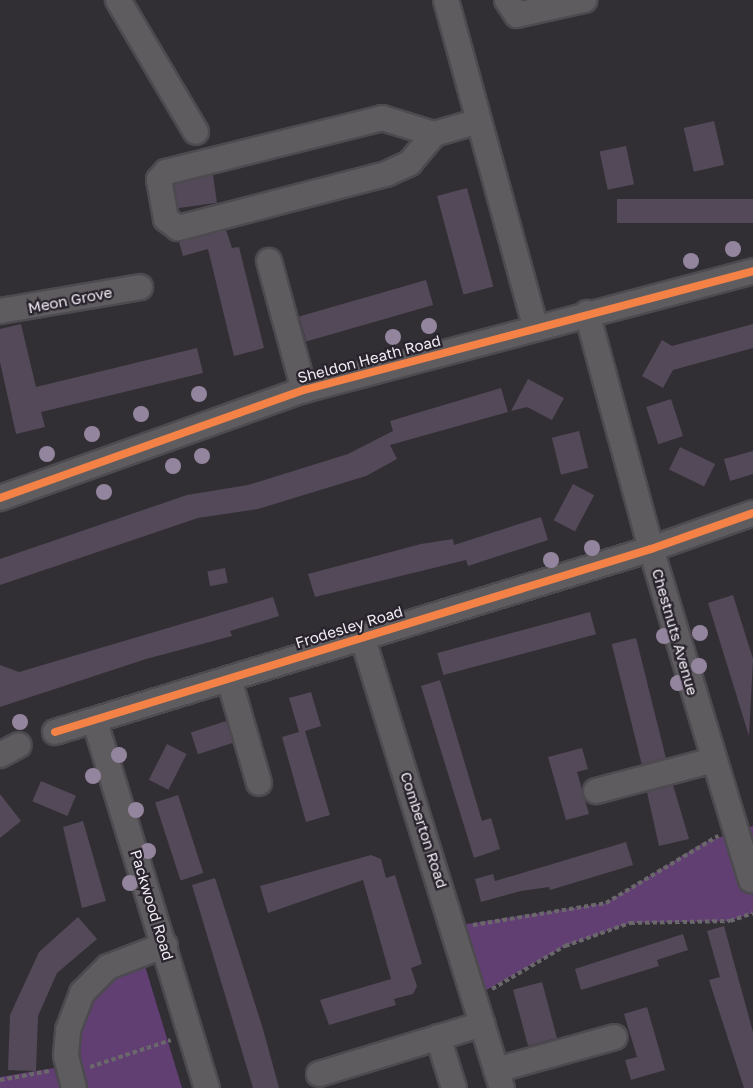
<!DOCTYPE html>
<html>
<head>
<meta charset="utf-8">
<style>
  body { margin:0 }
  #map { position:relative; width:753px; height:1088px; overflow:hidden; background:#322f34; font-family:"Golos Text",sans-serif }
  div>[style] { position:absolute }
  .green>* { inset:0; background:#613f73 }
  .building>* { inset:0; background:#534958; transform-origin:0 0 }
  .path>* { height:4px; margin-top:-2px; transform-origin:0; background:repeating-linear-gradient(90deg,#6a686b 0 4.5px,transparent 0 7.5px) }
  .roads { filter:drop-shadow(2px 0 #4d4a50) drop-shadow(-2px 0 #4d4a50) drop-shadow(0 2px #4d4a50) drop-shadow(0 -2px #4d4a50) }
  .minor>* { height:24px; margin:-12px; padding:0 12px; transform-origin:12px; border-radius:12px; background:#5f5c60 }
  .cycleway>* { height:8px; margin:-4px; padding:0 4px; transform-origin:4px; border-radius:4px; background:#f48246 }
  .trees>* { width:16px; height:16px; margin:-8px; border-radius:50%; background:#94859e }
  span { translate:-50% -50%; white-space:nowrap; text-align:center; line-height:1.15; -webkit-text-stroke:4.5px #29232d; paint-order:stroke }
  .street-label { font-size:15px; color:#efebf2 }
</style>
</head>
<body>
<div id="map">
  <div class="green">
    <i style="clip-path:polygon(753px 826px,753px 913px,730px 921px,630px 923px,565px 946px,479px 994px,454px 926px,606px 903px,703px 843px)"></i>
    <i style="clip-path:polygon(145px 966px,182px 1088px,85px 1088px,78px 1077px,77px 1036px,93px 999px,120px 971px)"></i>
    <i style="clip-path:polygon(54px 1068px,60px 1088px,0 1088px,0 1077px)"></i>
  </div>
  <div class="building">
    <i style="left:714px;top:121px;width:45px;height:31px;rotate:77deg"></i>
    <i style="left:626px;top:146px;width:39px;height:27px;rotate:78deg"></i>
    <i style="left:213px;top:175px;width:28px;height:40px;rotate:82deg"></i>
    <i style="left:467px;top:188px;width:102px;height:31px;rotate:75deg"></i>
    <i style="left:753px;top:199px;width:24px;height:136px;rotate:90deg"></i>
    <i style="clip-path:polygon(226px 230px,232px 248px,239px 247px,264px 348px,234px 356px,208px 249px,183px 256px,179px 242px)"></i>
    <i style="left:426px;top:280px;width:26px;height:132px;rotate:74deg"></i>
    <i style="clip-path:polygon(21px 324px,36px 387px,197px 348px,203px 373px,41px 412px,45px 427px,16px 434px,0 362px,0 329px)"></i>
    <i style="clip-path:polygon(753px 324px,753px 348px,673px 370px,663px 388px,642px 376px,662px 340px,672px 346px)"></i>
    <i style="clip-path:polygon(528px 379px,564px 398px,552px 420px,527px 407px,511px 411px)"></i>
    <i style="clip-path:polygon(501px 388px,508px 412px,390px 445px,397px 459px,366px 476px,258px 509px,198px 518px,0 585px,0 559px,187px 495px,248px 485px,348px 454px,393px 431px,390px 421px)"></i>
    <i style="left:671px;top:399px;width:39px;height:26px;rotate:72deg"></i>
    <i style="left:579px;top:431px;width:38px;height:28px;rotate:76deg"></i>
    <i style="left:680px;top:447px;width:39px;height:25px;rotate:26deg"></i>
    <i style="clip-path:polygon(753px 451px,753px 474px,730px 481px,724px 459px)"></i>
    <i style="left:573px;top:484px;width:24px;height:41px;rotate:28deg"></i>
    <i style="clip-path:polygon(541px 517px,548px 540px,468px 566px,466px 560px,315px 597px,308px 574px,421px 544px,453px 539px,454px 545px)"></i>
    <i style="left:225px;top:568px;width:15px;height:18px;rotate:79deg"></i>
    <i style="clip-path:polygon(733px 595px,753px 659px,749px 736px,708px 603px)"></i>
    <i style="clip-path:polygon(273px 597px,279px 616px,230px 631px,232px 636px,146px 659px,0 707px,0 665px,19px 672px)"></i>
    <i style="left:590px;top:612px;width:23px;height:158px;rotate:75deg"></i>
    <i style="left:636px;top:638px;width:124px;height:25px;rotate:76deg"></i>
    <i style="clip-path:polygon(440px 680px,482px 821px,491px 818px,500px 849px,474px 858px,421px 686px)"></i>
    <i style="clip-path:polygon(311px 692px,321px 726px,305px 731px,330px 815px,306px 822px,282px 737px,299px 732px,289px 698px)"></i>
    <i style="left:226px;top:721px;width:23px;height:37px;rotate:72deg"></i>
    <i style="left:167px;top:744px;width:22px;height:40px;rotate:27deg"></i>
    <i style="clip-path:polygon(582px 748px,588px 769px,577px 772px,589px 814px,566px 820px,548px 757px)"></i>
    <i style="left:41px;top:781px;width:38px;height:22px;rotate:23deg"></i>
    <i style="clip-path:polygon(673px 785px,689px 839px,659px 846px,647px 792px)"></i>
    <i style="clip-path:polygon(0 794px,21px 821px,0 838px)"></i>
    <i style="left:178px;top:795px;width:82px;height:24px;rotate:72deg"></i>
    <i style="clip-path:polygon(83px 821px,106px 901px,82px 908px,63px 827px)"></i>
    <i style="clip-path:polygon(626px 842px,633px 865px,550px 890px,549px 887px,521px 891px,481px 902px,475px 879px,493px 874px,495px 881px)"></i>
    <i style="clip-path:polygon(371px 855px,381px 859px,386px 878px,395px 875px,422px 964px,411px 968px,417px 986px,413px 994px,394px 999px,396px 1005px,329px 1025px,320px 1000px,391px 979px,363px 880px,268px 913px,260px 886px)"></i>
    <i style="clip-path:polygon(215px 878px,263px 1029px,279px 1088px,253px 1088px,192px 885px)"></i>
    <i style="clip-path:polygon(78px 917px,97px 939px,57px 973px,38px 1016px,36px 1071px,8px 1070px,10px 1015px,39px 952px)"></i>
    <i style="clip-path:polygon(724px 926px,753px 1032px,753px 1088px,744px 1088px,709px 980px,720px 977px,707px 931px)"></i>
    <i style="clip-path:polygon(683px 934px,688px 950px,657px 960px,659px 966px,581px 990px,575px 969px)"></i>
    <i style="left:542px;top:982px;width:58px;height:30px;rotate:75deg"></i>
    <i style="clip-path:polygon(647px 1007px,665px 1070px,631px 1080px,625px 1060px,637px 1057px,624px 1014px)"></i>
  </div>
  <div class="path">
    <i style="left:473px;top:925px;width:135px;rotate:-9.4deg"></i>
    <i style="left:606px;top:903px;width:131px;rotate:-30.9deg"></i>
    <i style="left:492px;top:989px;width:85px;rotate:-30.5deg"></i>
    <i style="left:565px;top:946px;width:69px;rotate:-19.5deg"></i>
    <i style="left:630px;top:923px;width:100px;rotate:-1.1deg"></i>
    <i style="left:730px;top:921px;width:24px;rotate:-19deg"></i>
    <i style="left:90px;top:1067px;width:85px;rotate:-18.4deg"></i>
    <i style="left:0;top:1080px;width:50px;rotate:-10.4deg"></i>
  </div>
  <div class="roads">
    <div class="minor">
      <i style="left:118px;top:0;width:153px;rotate:59.4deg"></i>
      <i style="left:446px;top:0;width:338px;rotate:74.7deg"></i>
      <i style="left:507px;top:0;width:18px;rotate:56deg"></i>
      <i style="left:517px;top:15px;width:69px;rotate:-12.6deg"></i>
      <i style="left:434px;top:134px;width:38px;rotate:130deg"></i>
      <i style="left:410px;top:163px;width:26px;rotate:155deg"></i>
      <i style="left:386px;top:174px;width:215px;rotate:165.4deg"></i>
      <i style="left:178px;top:228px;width:15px;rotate:-143deg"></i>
      <i style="left:166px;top:219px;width:40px;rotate:-100deg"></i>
      <i style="left:159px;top:180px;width:11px;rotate:-49deg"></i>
      <i style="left:166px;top:172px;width:223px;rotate:-14deg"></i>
      <i style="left:382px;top:118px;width:54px;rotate:17.1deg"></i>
      <i style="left:434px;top:134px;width:47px;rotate:-16.1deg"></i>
      <i style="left:269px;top:261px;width:134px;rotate:74.8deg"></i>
      <i style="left:0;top:311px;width:142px;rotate:-9.7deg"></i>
      <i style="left:587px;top:313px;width:245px;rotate:74.8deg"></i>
      <i style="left:651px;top:549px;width:346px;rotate:73.2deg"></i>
      <i style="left:0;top:498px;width:323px;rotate:-19.6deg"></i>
      <i style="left:304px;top:390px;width:465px;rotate:-14.8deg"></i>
      <i style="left:362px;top:636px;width:473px;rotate:72.8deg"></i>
      <i style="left:229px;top:679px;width:108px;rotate:73.9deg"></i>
      <i style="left:95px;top:722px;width:383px;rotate:73deg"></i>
      <i style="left:55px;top:732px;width:623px;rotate:-17.07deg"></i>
      <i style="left:651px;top:549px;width:108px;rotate:-19.4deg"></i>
      <i style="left:0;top:755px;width:21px;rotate:-28deg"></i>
      <i style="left:596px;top:791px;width:121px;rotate:-14.8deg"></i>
      <i style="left:438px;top:1037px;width:53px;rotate:72.6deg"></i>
      <i style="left:496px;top:1070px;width:123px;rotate:-15.5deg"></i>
      <i style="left:319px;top:1074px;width:171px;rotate:-17deg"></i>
      <i style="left:74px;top:1088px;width:34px;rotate:-104deg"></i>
      <i style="left:66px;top:1055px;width:25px;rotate:-85deg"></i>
      <i style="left:68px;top:1030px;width:40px;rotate:-69deg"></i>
      <i style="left:82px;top:993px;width:37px;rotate:-45deg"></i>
      <i style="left:108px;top:967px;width:61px;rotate:-21.1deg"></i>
    </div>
  </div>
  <div class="cycleway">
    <i style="left:0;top:498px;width:323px;rotate:-19.6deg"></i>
    <i style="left:304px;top:390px;width:465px;rotate:-14.8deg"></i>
    <i style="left:55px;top:732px;width:623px;rotate:-17.07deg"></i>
    <i style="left:651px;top:549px;width:108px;rotate:-19.4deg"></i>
  </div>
  <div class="trees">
    <i style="left:733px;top:249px"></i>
    <i style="left:691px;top:261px"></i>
    <i style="left:429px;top:326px"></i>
    <i style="left:393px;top:337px"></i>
    <i style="left:199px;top:394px"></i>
    <i style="left:141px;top:414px"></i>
    <i style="left:92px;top:434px"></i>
    <i style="left:47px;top:454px"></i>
    <i style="left:202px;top:456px"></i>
    <i style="left:173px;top:466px"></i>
    <i style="left:104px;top:492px"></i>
    <i style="left:592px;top:548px"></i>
    <i style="left:551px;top:560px"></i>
    <i style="left:700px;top:633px"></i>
    <i style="left:664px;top:636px"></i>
    <i style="left:699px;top:666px"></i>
    <i style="left:678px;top:683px"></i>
    <i style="left:20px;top:722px"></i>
    <i style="left:119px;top:755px"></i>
    <i style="left:93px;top:776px"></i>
    <i style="left:136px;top:810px"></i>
    <i style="left:148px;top:851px"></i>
    <i style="left:130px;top:883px"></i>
  </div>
  <div class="street-label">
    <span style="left:70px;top:300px;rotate:-11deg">Meon Grove</span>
    <span style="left:369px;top:359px;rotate:-15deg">Sheldon Heath Road</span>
    <span style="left:349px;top:627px;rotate:-17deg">Frodesley Road</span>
    <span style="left:675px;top:632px;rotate:74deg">Chestnuts Avenue</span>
    <span style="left:424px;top:830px;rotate:72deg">Comberton Road</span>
    <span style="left:152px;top:905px;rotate:73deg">Packwood Road</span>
  </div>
</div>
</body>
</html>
